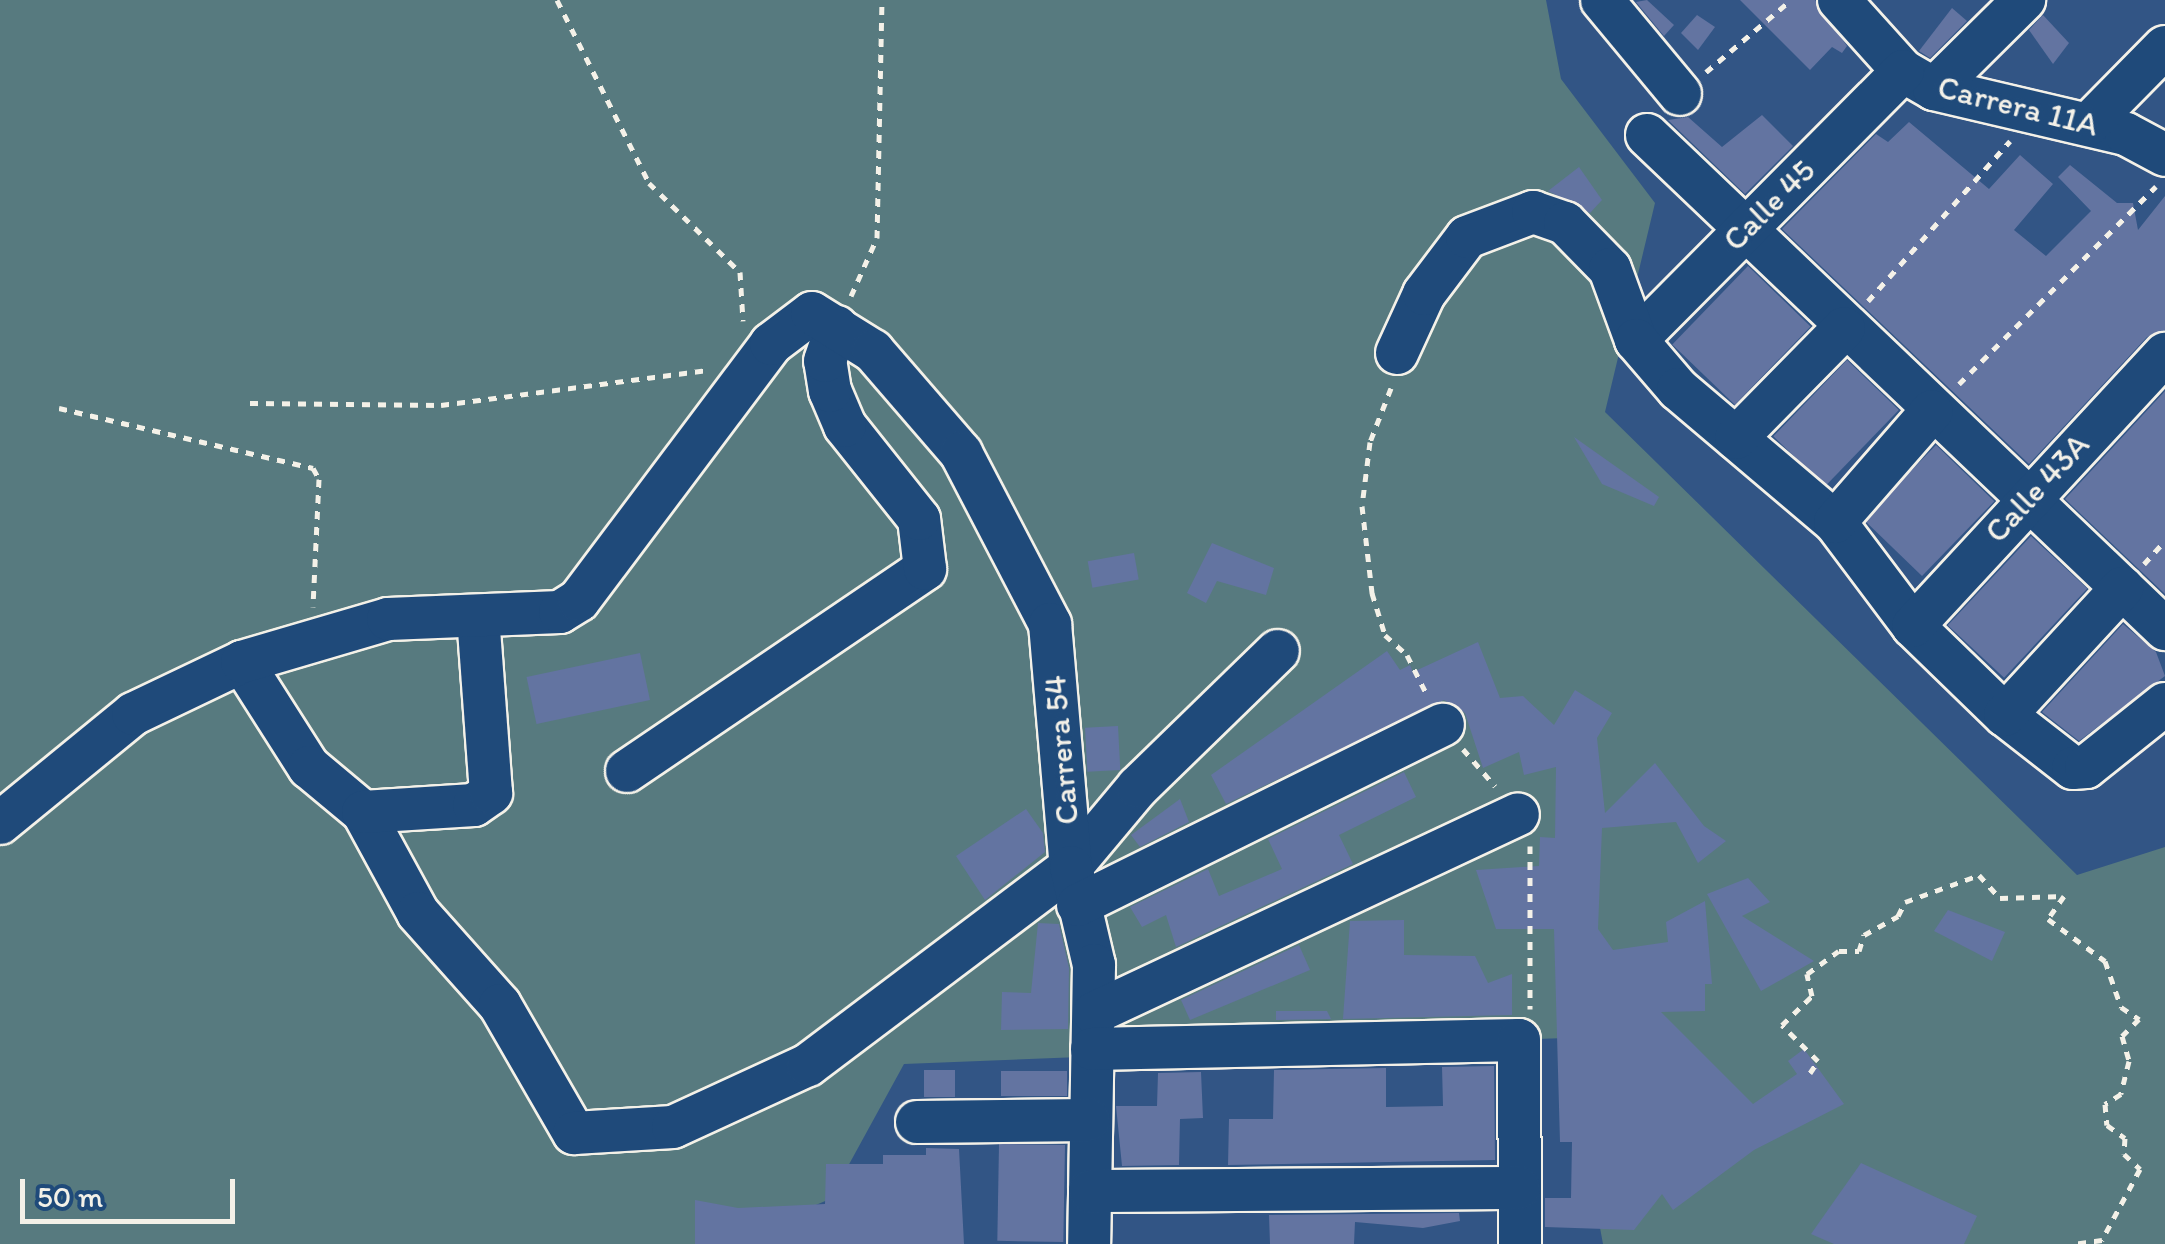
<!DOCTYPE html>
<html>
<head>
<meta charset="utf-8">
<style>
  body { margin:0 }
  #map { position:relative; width:2165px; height:1244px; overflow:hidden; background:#325585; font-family:Itim,sans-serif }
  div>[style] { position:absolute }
  .green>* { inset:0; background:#577a7f }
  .building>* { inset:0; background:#6374a1; transform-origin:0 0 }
  .path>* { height:5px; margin-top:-2.5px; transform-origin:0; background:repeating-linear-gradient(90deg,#f4f1e8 0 8px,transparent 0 16px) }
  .roads { filter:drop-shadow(2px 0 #f4f1e8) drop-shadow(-2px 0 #f4f1e8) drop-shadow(0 2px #f4f1e8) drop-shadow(0 -2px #f4f1e8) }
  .minor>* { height:42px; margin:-21px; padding:0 21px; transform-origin:21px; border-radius:21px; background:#1f4a7a }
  span { translate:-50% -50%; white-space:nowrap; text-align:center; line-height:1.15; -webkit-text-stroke:10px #1f4a7a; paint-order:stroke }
  .street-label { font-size:32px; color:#f4f1e8 }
  .scale { position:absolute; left:20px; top:1179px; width:215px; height:45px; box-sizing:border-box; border:5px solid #f4f1e8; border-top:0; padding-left:12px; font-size:30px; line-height:35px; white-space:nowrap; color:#f4f1e8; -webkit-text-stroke:8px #1f4a7a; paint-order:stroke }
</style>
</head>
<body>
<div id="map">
  <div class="green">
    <i style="clip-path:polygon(0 0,1546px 0,1561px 79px,1655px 203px,1605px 412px,2077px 875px,2165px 847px,2165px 1244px,1603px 1244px,1565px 1038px,904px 1064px,830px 1199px,724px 1244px,0 1244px)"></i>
  </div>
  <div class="building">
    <i style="clip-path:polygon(1647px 0,1674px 25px,1664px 36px,1636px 2px)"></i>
    <i style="clip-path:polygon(1740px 0,1815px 0,1847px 46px,1842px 53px,1832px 47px,1810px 70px)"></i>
    <i style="clip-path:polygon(1952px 8px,1967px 21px,1930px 58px,1919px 51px)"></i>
    <i style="clip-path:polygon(1697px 15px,1715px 27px,1698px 50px,1681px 33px)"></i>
    <i style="clip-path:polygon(2043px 15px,2069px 43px,2053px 64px,2029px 30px)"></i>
    <i style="clip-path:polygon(1762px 115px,1793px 146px,1745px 194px,1668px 120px,1688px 117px,1722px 147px)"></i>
    <i style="clip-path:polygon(1909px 122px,1989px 189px,2020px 155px,2053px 184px,2014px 230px,2046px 256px,2091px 211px,2058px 177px,2070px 165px,2117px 203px,2133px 203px,2138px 230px,2165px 196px,2165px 330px,2147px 337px,2029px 464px,1782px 229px,1876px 134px,1888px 142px)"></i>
    <i style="clip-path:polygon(1579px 167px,1602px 200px,1590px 213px,1548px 191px)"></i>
    <i style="left:1748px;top:266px;width:87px;height:109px;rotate:44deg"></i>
    <i style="left:1847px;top:360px;width:72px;height:106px;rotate:44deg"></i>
    <i style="clip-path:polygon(2165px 391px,2165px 594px,2065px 499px)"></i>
    <i style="clip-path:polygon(1574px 437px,1659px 497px,1654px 506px,1602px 484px)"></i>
    <i style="left:1936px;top:445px;width:81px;height:104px;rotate:44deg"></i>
    <i style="left:2031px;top:536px;width:77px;height:122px;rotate:43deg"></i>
    <i style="clip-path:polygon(1212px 543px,1274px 568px,1266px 595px,1217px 581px,1206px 603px,1187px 593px)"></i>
    <i style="left:1134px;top:553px;width:27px;height:47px;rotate:80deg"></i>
    <i style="clip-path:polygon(2123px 624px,2156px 652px,2165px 676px,2079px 741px,2042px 712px)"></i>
    <i style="clip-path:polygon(1478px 642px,1500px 698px,1523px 696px,1554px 725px,1575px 690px,1612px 713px,1597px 738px,1605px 813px,1655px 763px,1704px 826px,1726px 841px,1698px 863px,1676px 822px,1602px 828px,1598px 929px,1613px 950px,1668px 942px,1666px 922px,1705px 901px,1712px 984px,1705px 984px,1705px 1011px,1661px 1012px,1753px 1104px,1797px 1074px,1788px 1061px,1804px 1049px,1844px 1104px,1754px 1150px,1673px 1210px,1662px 1194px,1634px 1230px,1545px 1227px,1545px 1198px,1571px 1198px,1572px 1142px,1560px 1142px,1554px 929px,1496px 929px,1476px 870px,1539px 866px,1540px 837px,1555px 838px,1556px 767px,1524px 775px,1519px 752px,1483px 768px,1465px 713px,1444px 700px,1226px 804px,1211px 775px,1387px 651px,1400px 670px,1410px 665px,1413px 672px)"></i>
    <i style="left:640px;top:653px;width:48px;height:116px;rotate:78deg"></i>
    <i style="left:1118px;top:726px;width:44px;height:33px;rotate:87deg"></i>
    <i style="clip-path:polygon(1404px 772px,1416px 797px,1339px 835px,1353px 864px,1176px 947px,1166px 915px,1142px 927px,1130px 907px,1208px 869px,1219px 896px,1282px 869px,1268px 839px)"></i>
    <i style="clip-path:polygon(1180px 799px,1189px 822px,1140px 847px,1131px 835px)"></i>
    <i style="clip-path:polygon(1026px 809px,1043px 833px,1045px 852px,985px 900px,956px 856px)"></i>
    <i style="clip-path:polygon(1748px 878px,1770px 902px,1742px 916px,1814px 961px,1761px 991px,1707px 894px)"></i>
    <i style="clip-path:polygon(1948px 910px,2005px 932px,1992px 961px,1934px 931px)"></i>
    <i style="clip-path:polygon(1404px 920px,1404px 955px,1475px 956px,1488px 983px,1512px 974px,1512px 1015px,1343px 1019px,1350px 921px)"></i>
    <i style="clip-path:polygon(1038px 923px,1059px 924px,1069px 968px,1068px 1029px,1001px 1030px,1002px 992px,1031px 993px)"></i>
    <i style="clip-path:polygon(1299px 945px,1310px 970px,1190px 1020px,1181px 1000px)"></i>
    <i style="clip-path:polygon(1276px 1011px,1327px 1011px,1331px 1019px,1276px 1020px)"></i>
    <i style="clip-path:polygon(1494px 1066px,1495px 1160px,1228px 1165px,1229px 1119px,1273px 1119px,1274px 1070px,1386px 1068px,1386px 1107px,1443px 1106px,1442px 1067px)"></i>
    <i style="left:924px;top:1070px;width:31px;height:27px"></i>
    <i style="left:1001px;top:1071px;width:66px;height:25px"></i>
    <i style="clip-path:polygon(1201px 1072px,1203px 1118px,1180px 1119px,1179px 1165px,1122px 1166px,1116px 1106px,1157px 1106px,1158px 1073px)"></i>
    <i style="left:1065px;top:1145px;width:97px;height:66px;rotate:91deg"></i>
    <i style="clip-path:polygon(926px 1148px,959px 1149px,964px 1244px,695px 1244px,695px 1200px,738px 1208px,825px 1204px,826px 1164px,883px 1164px,883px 1155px,926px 1155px)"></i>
    <i style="clip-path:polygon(1861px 1163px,1977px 1216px,1964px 1244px,1834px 1244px,1811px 1234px)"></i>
    <i style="clip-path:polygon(1459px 1213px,1460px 1221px,1423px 1228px,1355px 1222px,1354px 1244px,1270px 1244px,1269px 1215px)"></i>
  </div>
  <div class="path">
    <i style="left:557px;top:0;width:205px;rotate:63.3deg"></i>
    <i style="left:649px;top:183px;width:127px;rotate:44.4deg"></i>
    <i style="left:740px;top:272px;width:49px;rotate:86.5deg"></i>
    <i style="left:1706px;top:72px;width:111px;rotate:-40.3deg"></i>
    <i style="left:851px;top:296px;width:64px;rotate:-65.9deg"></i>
    <i style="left:877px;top:238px;width:238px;rotate:-88.8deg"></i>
    <i style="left:1868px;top:301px;width:214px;rotate:-48.4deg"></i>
    <i style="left:1959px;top:384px;width:279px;rotate:-45.1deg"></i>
    <i style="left:1391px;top:388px;width:58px;rotate:111.3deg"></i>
    <i style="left:1370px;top:442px;width:64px;rotate:97.1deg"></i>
    <i style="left:1362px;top:506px;width:88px;rotate:83.4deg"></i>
    <i style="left:1372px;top:593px;width:44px;rotate:72.8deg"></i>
    <i style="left:1385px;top:635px;width:30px;rotate:42deg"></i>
    <i style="left:1407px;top:655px;width:45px;rotate:63.4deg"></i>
    <i style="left:250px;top:403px;width:191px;rotate:0.6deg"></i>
    <i style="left:441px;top:405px;width:267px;rotate:-7.5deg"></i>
    <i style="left:59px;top:408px;width:261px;rotate:13.3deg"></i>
    <i style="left:313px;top:468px;width:13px;rotate:61deg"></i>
    <i style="left:319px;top:479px;width:128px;rotate:92.7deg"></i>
    <i style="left:2144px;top:564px;width:31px;rotate:-48deg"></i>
    <i style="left:1463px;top:749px;width:49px;rotate:49.1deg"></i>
    <i style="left:1530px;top:846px;width:163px;rotate:90deg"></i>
    <i style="left:1810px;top:1073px;width:14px;rotate:-56deg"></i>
    <i style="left:1818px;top:1061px;width:51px;rotate:-135deg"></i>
    <i style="left:1782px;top:1025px;width:42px;rotate:-44deg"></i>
    <i style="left:1812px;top:996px;width:23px;rotate:-103deg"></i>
    <i style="left:1807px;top:974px;width:39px;rotate:-36deg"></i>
    <i style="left:1839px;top:951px;width:20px"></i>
    <i style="left:1859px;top:951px;width:17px;rotate:-73deg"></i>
    <i style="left:1864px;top:935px;width:39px;rotate:-29deg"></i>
    <i style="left:1898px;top:916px;width:16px;rotate:-63deg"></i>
    <i style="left:1905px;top:902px;width:79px;rotate:-20deg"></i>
    <i style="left:1979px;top:875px;width:31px;rotate:48deg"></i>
    <i style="left:2000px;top:898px;width:64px;rotate:-1.8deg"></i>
    <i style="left:2064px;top:896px;width:28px;rotate:125deg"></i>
    <i style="left:2048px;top:919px;width:71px;rotate:36.4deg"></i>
    <i style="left:2105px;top:961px;width:49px;rotate:70.8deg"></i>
    <i style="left:2121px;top:1007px;width:22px;rotate:34deg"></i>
    <i style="left:2139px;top:1019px;width:24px;rotate:135deg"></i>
    <i style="left:2122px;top:1036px;width:26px;rotate:74deg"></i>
    <i style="left:2129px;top:1061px;width:34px;rotate:104deg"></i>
    <i style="left:2121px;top:1094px;width:19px;rotate:148deg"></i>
    <i style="left:2105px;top:1104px;width:21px;rotate:85deg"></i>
    <i style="left:2107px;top:1125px;width:22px;rotate:36deg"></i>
    <i style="left:2125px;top:1138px;width:16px;rotate:94deg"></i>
    <i style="left:2124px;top:1154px;width:22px;rotate:43deg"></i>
    <i style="left:2140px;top:1169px;width:81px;rotate:118.2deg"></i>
    <i style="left:2102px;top:1240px;width:27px;rotate:172deg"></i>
  </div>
  <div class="roads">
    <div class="minor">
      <i style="left:1602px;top:0;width:122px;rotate:50.3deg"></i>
      <i style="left:1839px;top:0;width:96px;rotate:48deg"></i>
      <i style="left:1903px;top:71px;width:36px;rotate:30deg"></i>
      <i style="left:1934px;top:89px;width:197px;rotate:13.2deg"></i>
      <i style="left:2126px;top:134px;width:44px;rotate:28.3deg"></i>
      <i style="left:1934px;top:89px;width:127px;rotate:-44.7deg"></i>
      <i style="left:2089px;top:124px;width:108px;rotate:-45.4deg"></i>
      <i style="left:1647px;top:135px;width:716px;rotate:43.64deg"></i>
      <i style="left:1636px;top:340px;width:379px;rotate:-45.2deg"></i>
      <i style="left:1397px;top:353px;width:65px;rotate:-65.4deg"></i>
      <i style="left:1424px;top:294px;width:71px;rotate:-53deg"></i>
      <i style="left:1467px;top:237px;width:71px;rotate:-20.7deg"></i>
      <i style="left:1533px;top:212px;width:34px;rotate:19deg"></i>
      <i style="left:1565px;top:223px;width:64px;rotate:45.6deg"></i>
      <i style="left:1610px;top:269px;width:76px;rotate:69.9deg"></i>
      <i style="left:1636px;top:340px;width:65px;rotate:49.4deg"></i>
      <i style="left:1678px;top:389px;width:206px;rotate:40.3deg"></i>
      <i style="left:1835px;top:522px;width:130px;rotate:53.1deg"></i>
      <i style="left:1913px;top:626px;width:128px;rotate:44.1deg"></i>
      <i style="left:2005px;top:715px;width:86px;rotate:37.9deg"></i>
      <i style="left:2073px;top:768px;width:13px;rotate:-4deg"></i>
      <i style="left:2086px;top:767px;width:101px;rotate:-38.6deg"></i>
      <i style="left:1736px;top:438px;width:154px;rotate:-45.5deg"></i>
      <i style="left:1835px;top:522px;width:147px;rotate:-48.9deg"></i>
      <i style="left:1913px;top:626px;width:371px;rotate:-47.2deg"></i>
      <i style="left:242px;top:662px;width:125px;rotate:57.5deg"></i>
      <i style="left:309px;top:767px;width:70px;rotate:39.8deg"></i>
      <i style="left:363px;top:812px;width:115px;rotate:61.4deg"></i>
      <i style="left:418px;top:913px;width:123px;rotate:48.3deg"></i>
      <i style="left:500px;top:1005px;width:148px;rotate:60deg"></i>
      <i style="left:574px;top:1133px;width:99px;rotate:-3.5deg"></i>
      <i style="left:673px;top:1127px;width:149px;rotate:-24.7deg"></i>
      <i style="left:808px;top:1065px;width:329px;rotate:-37deg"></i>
      <i style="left:1071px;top:867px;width:104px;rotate:-50.1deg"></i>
      <i style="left:1138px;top:787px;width:195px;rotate:-44.2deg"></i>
      <i style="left:2005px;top:715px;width:173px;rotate:-47.3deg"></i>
      <i style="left:627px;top:771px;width:360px;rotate:-34.1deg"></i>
      <i style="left:925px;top:569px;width:50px;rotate:-96.8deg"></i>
      <i style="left:919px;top:519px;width:119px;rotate:-128.5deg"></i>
      <i style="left:845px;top:426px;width:38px;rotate:-113deg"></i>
      <i style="left:830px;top:391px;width:30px;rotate:-99deg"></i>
      <i style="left:825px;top:361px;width:36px;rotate:-71deg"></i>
      <i style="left:363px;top:812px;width:111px;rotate:-3.6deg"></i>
      <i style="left:474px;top:805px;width:21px;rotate:-35deg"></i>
      <i style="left:491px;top:793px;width:176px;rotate:-94.2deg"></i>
      <i style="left:0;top:823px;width:172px;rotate:-39.3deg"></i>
      <i style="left:133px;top:714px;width:121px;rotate:-25.5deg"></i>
      <i style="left:242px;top:662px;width:152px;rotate:-16.4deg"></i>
      <i style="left:388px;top:619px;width:172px;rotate:-2.3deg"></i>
      <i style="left:560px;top:612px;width:22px;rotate:-32deg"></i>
      <i style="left:579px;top:600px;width:320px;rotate:-53.1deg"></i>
      <i style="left:771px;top:344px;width:51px;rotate:-37.1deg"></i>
      <i style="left:812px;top:313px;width:72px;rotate:31.9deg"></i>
      <i style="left:873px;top:351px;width:135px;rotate:49.2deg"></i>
      <i style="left:961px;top:453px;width:193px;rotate:62.5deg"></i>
      <i style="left:1050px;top:624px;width:244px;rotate:85.1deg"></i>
      <i style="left:1071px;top:867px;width:101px;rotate:76.8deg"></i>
      <i style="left:1094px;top:965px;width:279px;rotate:91deg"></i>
      <i style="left:1078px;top:905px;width:407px;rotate:-26.3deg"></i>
      <i style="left:1094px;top:1013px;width:468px;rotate:-25.1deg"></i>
      <i style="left:1092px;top:1049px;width:427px;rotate:-1.2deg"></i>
      <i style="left:1519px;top:1040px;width:204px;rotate:89.7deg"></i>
      <i style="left:917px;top:1122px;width:172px;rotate:-0.7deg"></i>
      <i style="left:1090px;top:1191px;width:429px;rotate:-0.4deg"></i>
    </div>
  </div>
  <div class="street-label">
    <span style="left:2018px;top:106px;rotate:14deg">Carrera 11A</span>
    <span style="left:1769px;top:205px;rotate:-45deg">Calle 45</span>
    <span style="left:2037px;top:488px;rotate:-47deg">Calle 43A</span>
    <span style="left:1061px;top:750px;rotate:-95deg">Carrera 54</span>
  </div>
  <div class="scale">50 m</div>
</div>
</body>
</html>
